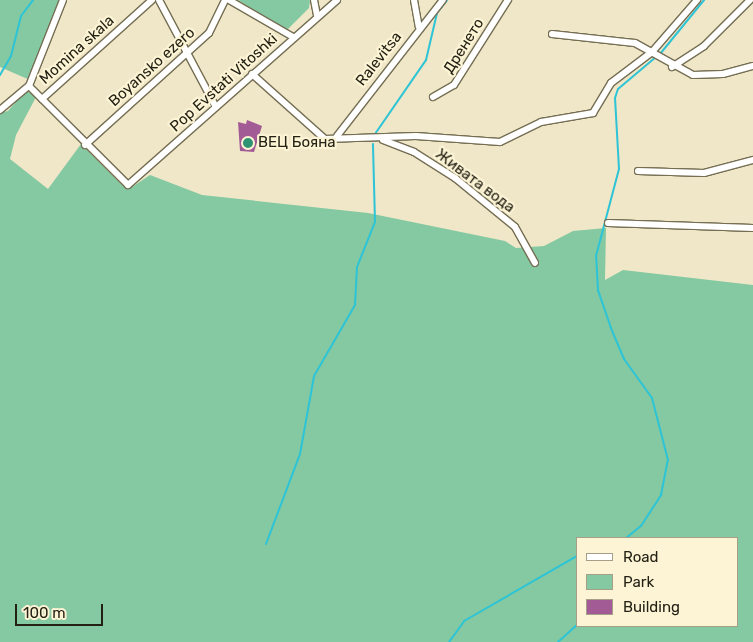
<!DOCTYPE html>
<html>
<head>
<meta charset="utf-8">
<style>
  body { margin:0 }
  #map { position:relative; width:753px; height:642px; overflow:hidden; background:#efe7c8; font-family:Rubik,sans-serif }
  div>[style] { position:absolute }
  .green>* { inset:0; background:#84c9a2 }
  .stream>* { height:2px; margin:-1px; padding:0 1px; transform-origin:1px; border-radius:1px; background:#2cc4d6 }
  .building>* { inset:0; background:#a35b96 }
  .roads { filter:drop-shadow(1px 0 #756e53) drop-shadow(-1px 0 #756e53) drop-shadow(0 1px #756e53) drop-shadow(0 -1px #756e53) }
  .minor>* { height:6px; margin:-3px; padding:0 3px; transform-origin:3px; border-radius:3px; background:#fff }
  .dots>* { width:14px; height:14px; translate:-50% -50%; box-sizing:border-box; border:2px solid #fcf4d5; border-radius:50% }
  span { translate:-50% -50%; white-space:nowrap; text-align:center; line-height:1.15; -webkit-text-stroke:4.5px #fcf4d5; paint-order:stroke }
  .street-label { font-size:15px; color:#232014 }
  .poi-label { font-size:15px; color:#232014 }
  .left { translate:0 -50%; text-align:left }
  .legend { position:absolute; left:576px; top:537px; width:162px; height:90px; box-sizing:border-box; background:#fcf4d5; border:1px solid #a59f88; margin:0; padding:6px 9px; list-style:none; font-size:15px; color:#232014 }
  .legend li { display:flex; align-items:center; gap:10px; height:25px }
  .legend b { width:25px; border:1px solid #a59f88 }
  .scale { position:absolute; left:15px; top:604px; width:88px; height:22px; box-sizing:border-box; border:2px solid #232014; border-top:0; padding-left:6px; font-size:15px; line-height:18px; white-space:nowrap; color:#232014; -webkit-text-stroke:4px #fcf4d5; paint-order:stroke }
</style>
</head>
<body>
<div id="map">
  <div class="green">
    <i style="clip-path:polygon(0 0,63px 0,30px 80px,0 67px)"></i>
    <i style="clip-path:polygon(238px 0,310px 0,309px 8px,286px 31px)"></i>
    <i style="clip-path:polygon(evenodd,26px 90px,36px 97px,16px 135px,10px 159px,48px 189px,81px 144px,123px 186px,132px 187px,150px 175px,202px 195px,368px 213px,505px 241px,516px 248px,544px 246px,573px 231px,606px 228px,605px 280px,623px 270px,753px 285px,753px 642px,0 642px,0 113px,8px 111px,26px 90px,577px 538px,737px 538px,737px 626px,577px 626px,577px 538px)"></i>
  </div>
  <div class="stream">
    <i style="left:660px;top:54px;width:70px;rotate:-50.8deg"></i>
    <i style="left:0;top:75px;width:22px;rotate:-60deg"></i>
    <i style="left:11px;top:56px;width:41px;rotate:-76deg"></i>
    <i style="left:21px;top:16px;width:20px;rotate:-53deg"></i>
    <i style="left:375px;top:134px;width:90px;rotate:-55.4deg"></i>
    <i style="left:426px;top:60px;width:48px;rotate:-76.8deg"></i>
    <i style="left:437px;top:13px;width:16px;rotate:-52deg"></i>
    <i style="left:626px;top:538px;width:19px;rotate:-39deg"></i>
    <i style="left:641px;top:526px;width:37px;rotate:-57deg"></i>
    <i style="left:661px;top:495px;width:36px;rotate:-79deg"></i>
    <i style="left:668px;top:460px;width:64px;rotate:-104.5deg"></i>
    <i style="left:652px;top:398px;width:48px;rotate:-125.7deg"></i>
    <i style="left:624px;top:359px;width:34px;rotate:-113deg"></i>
    <i style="left:611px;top:328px;width:39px;rotate:-109deg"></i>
    <i style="left:598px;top:291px;width:35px;rotate:-93deg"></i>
    <i style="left:596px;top:256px;width:90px;rotate:-75.2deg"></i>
    <i style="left:619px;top:169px;width:71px;rotate:-93.2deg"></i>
    <i style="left:615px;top:98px;width:9px;rotate:-72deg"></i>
    <i style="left:618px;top:89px;width:50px;rotate:-40.1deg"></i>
    <i style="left:266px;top:544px;width:96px;rotate:-69.3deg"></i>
    <i style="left:300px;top:454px;width:79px;rotate:-79.8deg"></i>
    <i style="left:314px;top:376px;width:82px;rotate:-60deg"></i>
    <i style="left:355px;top:305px;width:38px;rotate:-87deg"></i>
    <i style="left:357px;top:267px;width:48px;rotate:-68.2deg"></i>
    <i style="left:375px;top:222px;width:78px;rotate:-91.5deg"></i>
    <i style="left:449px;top:642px;width:26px;rotate:-54deg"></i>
    <i style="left:464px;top:621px;width:130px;rotate:-29.9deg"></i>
    <i style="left:558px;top:642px;width:25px;rotate:-42deg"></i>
  </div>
  <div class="building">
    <i style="clip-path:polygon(247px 120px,262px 126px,254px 152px,240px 151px,238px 122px,246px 124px)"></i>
  </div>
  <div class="roads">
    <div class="minor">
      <i style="left:159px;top:0;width:121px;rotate:62deg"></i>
      <i style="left:229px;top:0;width:74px;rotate:30deg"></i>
      <i style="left:314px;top:0;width:16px;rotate:79deg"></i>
      <i style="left:414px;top:0;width:27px;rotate:80deg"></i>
      <i style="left:552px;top:34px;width:83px;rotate:6.2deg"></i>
      <i style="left:635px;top:43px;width:66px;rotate:28.9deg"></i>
      <i style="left:693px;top:75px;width:30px;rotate:-2deg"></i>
      <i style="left:723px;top:74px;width:31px;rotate:-15deg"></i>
      <i style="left:672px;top:67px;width:38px;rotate:-33deg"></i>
      <i style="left:704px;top:46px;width:65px;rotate:-45deg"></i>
      <i style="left:252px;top:74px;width:98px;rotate:41.7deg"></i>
      <i style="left:325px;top:139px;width:91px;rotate:-1.9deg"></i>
      <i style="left:416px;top:136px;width:84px;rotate:4.1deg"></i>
      <i style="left:500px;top:142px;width:46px;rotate:-26deg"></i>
      <i style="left:541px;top:122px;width:53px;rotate:-9.8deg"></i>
      <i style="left:593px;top:113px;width:35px;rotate:-59deg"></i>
      <i style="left:611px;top:83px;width:51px;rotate:-37.1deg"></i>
      <i style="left:652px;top:52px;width:69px;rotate:-49.1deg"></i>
      <i style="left:29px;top:86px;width:140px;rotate:45deg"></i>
      <i style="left:128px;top:185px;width:279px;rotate:-41.5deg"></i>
      <i style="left:29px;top:86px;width:92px;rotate:-68.4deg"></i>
      <i style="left:433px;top:97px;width:24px;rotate:-30deg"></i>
      <i style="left:454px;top:85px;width:101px;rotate:-57.6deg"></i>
      <i style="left:42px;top:99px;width:148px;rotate:-42deg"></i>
      <i style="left:0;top:110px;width:38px;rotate:-40deg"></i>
      <i style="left:337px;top:136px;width:172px;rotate:-52.1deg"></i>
      <i style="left:383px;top:140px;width:33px;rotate:21deg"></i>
      <i style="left:414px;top:152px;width:49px;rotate:32.4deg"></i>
      <i style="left:455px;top:178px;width:77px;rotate:39.2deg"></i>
      <i style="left:515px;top:227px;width:41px;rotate:60.9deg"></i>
      <i style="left:85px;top:145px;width:167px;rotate:-42.1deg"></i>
      <i style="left:209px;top:33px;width:37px;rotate:-64deg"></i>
      <i style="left:638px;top:171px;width:66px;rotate:1.7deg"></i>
      <i style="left:704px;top:173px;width:51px;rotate:-14.9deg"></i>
      <i style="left:608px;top:223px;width:145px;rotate:2deg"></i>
    </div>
  </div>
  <div class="dots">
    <i style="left:248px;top:143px;background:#2e9471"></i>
  </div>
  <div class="street-label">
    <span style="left:464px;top:46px;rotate:-58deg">Дренето</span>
    <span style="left:77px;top:50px;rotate:-42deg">Momina skala</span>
    <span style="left:379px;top:59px;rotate:-52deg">Ralevitsa</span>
    <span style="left:152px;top:67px;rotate:-42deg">Boyansko ezero</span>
    <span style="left:224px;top:83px;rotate:-42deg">Pop Evstati Vitoshki</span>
    <span style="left:475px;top:181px;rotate:37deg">Живата вода</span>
  </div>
  <div class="poi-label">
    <span class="left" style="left:258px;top:143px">ВЕЦ Бояна</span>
  </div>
  <ul class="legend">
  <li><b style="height:6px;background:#fff"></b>Road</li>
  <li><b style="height:14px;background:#84c9a2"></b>Park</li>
  <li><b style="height:14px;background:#a35b96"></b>Building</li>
  </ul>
  <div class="scale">100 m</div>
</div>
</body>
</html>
